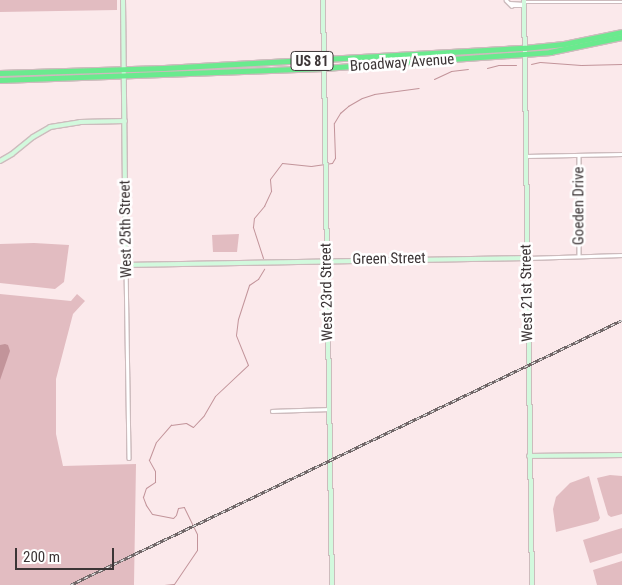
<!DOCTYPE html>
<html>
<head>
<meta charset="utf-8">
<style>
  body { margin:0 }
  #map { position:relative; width:622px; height:585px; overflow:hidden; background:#fbe9eb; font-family:"Roboto Condensed",sans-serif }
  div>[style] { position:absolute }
  .green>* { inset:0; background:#e2bcc1 }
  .water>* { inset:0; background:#c2949a }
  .stream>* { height:1px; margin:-0.5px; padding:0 0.5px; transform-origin:0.5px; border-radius:0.5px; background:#c2949a }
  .roads { filter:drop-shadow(1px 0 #cdbbbd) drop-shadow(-1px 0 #cdbbbd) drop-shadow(0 1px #cdbbbd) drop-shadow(0 -1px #cdbbbd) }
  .street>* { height:2.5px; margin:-1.25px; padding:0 1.25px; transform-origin:1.25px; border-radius:1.25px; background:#fff }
  .secondary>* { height:4px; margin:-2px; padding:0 2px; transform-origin:2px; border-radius:2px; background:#d2f9dd }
  .highway>* { height:4.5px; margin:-2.25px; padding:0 2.25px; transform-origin:2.25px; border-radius:2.25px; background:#6aea8e }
  .rail>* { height:3px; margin-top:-1.5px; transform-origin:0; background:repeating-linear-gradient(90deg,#fff 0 4px,#716768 0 8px); box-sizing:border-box; border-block:1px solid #716768 }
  span { translate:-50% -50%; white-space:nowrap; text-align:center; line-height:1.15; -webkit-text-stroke:5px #fff; paint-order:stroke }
  .shield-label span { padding:1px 4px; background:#fff; border:1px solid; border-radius:4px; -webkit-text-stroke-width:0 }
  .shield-label { font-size:14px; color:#3c3536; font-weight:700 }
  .street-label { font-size:15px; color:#3c3536 }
  .scale { position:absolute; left:15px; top:548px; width:99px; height:22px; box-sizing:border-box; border:2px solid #3c3536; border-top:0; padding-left:6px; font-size:15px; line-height:18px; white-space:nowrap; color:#3c3536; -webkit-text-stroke:4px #fff; paint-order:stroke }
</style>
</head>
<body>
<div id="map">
  <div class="green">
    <i style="clip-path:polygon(0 0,117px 0,117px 10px,0 12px)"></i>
    <i style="clip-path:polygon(239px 234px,237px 252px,213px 252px,212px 235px)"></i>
    <i style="clip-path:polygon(34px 243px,69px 245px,64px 282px,55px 289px,0 283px,0 244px)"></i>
    <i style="clip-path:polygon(0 294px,71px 301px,77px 294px,85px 301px,73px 314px,56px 379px,56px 434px,63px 466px,136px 464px,134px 585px,0 585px)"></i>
    <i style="clip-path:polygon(610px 475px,622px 476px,622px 514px,611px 517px,608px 515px,597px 478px)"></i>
    <i style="clip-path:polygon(589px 476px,600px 518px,598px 521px,556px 532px,553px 509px,556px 497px,570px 483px)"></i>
    <i style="clip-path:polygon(622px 528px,622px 553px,590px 563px,583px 540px)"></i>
    <i style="clip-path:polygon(622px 561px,622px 585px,597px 585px,593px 570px)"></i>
  </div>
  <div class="water">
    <i style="clip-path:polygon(5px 344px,8px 345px,10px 351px,0 380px,0 345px)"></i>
  </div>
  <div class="stream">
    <i style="left:531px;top:64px;width:9px;rotate:-13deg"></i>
    <i style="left:540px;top:62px;width:41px;rotate:4.2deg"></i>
    <i style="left:581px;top:65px;width:41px;rotate:-1.4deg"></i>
    <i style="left:487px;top:68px;width:11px;rotate:-15deg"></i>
    <i style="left:498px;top:65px;width:18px"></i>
    <i style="left:434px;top:79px;width:19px;rotate:-25deg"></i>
    <i style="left:451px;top:71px;width:17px;rotate:-7deg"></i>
    <i style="left:263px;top:258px;width:33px;rotate:-108deg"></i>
    <i style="left:253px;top:227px;width:9px;rotate:-84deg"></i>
    <i style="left:254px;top:218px;width:16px;rotate:-50deg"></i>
    <i style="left:264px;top:206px;width:17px;rotate:-65deg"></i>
    <i style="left:271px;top:191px;width:12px;rotate:-95deg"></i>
    <i style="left:270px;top:179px;width:20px;rotate:-53deg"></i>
    <i style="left:282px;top:163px;width:29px;rotate:6deg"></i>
    <i style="left:311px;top:166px;width:21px;rotate:-8deg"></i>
    <i style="left:332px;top:163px;width:6px;rotate:-59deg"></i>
    <i style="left:335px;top:158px;width:35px;rotate:-92deg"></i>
    <i style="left:334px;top:123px;width:12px;rotate:-59deg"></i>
    <i style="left:340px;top:113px;width:11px;rotate:-41deg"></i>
    <i style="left:348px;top:106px;width:16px;rotate:-30deg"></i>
    <i style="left:362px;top:98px;width:13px;rotate:-18deg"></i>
    <i style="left:374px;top:94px;width:45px;rotate:-7.6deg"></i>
    <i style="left:164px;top:585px;width:10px;rotate:-6deg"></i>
    <i style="left:174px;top:584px;width:41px;rotate:-55.9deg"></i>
    <i style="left:197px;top:550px;width:16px;rotate:-90deg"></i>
    <i style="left:197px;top:534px;width:30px;rotate:-116deg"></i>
    <i style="left:184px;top:507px;width:6px;rotate:171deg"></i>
    <i style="left:178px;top:508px;width:7px;rotate:106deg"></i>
    <i style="left:176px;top:515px;width:4px;rotate:135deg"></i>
    <i style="left:173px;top:518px;width:21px;rotate:-169deg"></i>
    <i style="left:152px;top:514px;width:11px;rotate:-124deg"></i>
    <i style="left:146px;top:505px;width:9px;rotate:-111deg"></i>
    <i style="left:143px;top:497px;width:9px;rotate:-72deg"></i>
    <i style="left:146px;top:488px;width:11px;rotate:-34deg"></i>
    <i style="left:155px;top:482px;width:11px;rotate:-90deg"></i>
    <i style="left:155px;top:471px;width:13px;rotate:-119deg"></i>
    <i style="left:149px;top:460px;width:19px;rotate:-69deg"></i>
    <i style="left:156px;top:442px;width:23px;rotate:-49deg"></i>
    <i style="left:171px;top:425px;width:15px;rotate:-8deg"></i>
    <i style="left:186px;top:423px;width:8px;rotate:30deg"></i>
    <i style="left:193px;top:427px;width:16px;rotate:-47deg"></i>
    <i style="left:204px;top:415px;width:22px;rotate:-60deg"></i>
    <i style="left:215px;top:396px;width:45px;rotate:-43.2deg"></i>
    <i style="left:248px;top:365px;width:32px;rotate:-112deg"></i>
    <i style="left:236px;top:335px;width:16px;rotate:-83deg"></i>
    <i style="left:238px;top:319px;width:36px;rotate:-72deg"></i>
    <i style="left:249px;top:285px;width:11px;rotate:-34deg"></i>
    <i style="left:258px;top:279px;width:12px;rotate:-59deg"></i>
  </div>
  <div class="roads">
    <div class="street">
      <i style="left:506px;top:0;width:8px;rotate:45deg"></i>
      <i style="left:512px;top:6px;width:12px"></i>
      <i style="left:524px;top:2px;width:98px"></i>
      <i style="left:510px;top:3px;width:14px;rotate:4deg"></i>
      <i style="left:526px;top:156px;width:96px;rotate:-1.2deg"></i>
      <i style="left:579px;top:156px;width:100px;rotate:90deg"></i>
      <i style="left:527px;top:258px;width:95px;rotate:-1.8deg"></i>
      <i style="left:126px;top:265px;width:193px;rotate:89.1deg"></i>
      <i style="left:272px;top:411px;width:57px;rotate:-2deg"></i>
    </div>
    <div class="secondary">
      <i style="left:123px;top:0;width:265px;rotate:89.4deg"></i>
      <i style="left:126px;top:265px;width:401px;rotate:-1deg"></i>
      <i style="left:323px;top:0;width:585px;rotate:89.12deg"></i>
      <i style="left:524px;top:0;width:585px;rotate:89.22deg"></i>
      <i style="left:0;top:161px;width:14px;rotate:-30deg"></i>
      <i style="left:12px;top:154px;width:27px;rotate:-39deg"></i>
      <i style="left:33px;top:137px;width:20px;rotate:-30deg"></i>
      <i style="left:50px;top:127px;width:30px;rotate:-9deg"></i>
      <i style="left:80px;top:122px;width:45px;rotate:-1.3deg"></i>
      <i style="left:529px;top:456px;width:93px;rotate:-0.6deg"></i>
    </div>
    <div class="highway">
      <i style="left:0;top:73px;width:164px;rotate:-1.7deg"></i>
      <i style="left:164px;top:68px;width:361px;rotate:-3.2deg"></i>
      <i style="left:524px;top:48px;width:40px;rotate:-5.7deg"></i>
      <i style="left:564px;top:44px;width:59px;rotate:-11.7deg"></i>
      <i style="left:0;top:80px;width:324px;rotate:-2.1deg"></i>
      <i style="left:324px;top:68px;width:227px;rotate:-4deg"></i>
      <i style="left:550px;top:52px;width:74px;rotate:-11.8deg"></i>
    </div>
  </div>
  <div class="rail">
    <i style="left:70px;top:585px;width:612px;rotate:-25.64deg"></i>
  </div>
  <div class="shield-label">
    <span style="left:312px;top:61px">US 81</span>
  </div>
  <div class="street-label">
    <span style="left:402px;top:63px;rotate:-4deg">Broadway Avenue</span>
    <span style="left:579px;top:206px;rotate:-90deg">Goeden Drive</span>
    <span style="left:126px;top:229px;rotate:-91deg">West 25th Street</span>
    <span style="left:389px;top:259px;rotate:-1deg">Green Street</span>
    <span style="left:327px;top:292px;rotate:-91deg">West 23rd Street</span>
    <span style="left:527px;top:293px;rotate:-91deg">West 21st Street</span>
  </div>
  <div class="scale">200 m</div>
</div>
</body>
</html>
